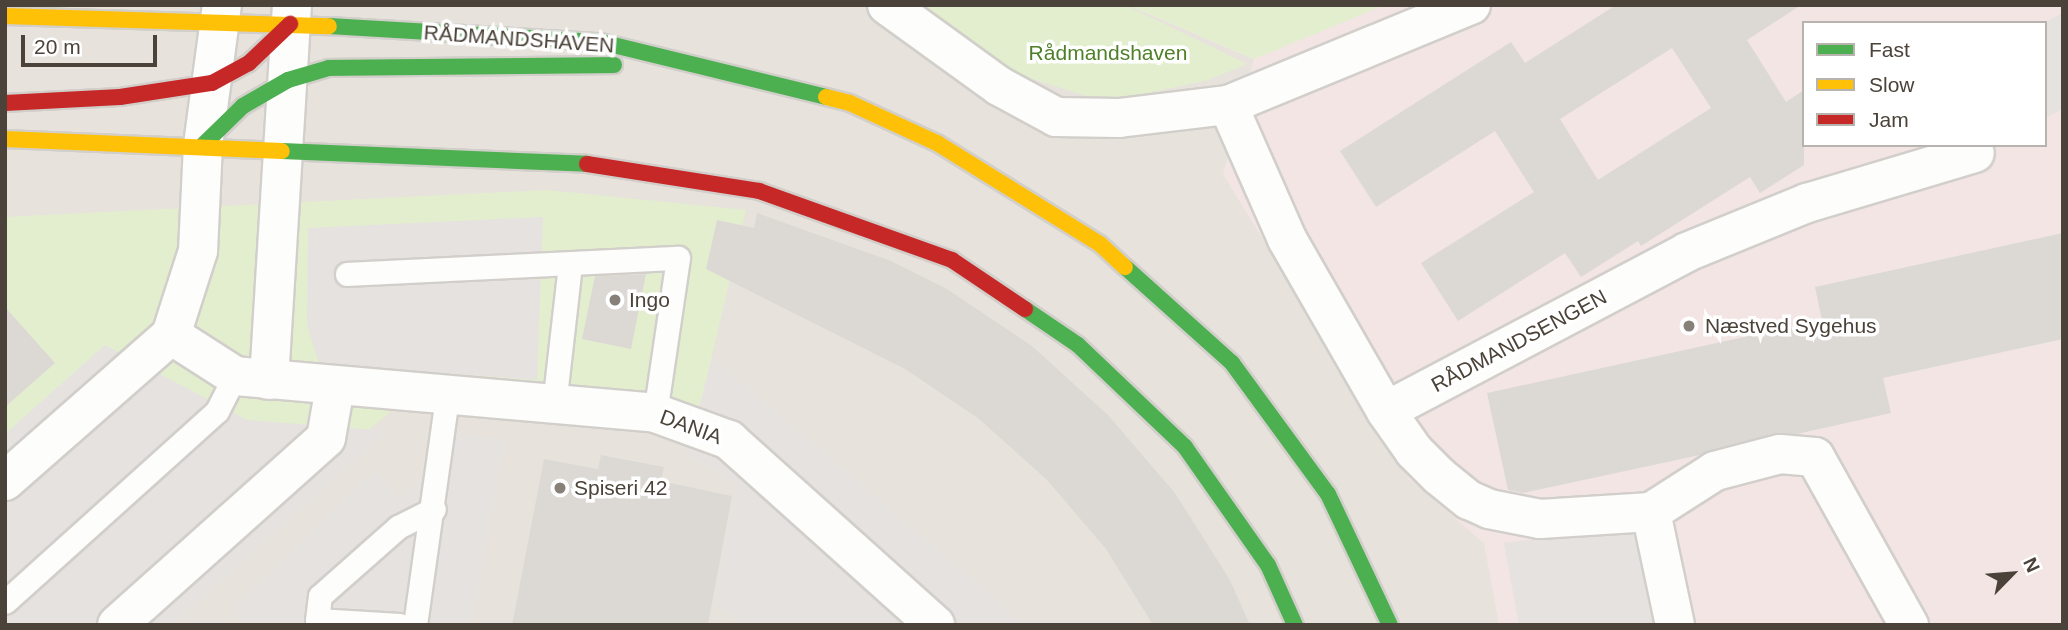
<!DOCTYPE html>
<html>
<head>
<meta charset="utf-8">
<style>
  body { margin:0 }
  #map { position:relative; width:2068px; height:630px; overflow:hidden; background:#f4f1ee; font-family:Helvetica,sans-serif }
  div>[style] { position:absolute }
  .residential>* { inset:0; background:#e7e3dc }
  .medical>* { inset:0; background:#f2e5e3 }
  .green>* { inset:0; background:#e3eece }
  .parking>* { inset:0; background:#e6e2df }
  .building>* { inset:0; background:#dcd9d5 }
  .roads { filter:drop-shadow(2px 0 #d2cfcb) drop-shadow(-2px 0 #d2cfcb) drop-shadow(0 2px #d2cfcb) drop-shadow(0 -2px #d2cfcb) }
  .lane>* { height:23px; margin:-11.5px; padding:0 11.5px; transform-origin:11.5px; border-radius:11.5px; background:#fdfdfc }
  .street>* { height:38px; margin:-19px; padding:0 19px; transform-origin:19px; border-radius:19px; background:#fdfdfc }
  .fast>* { height:16px; margin:-8px; padding:0 8px; transform-origin:8px; border-radius:8px; background:#4caf50 }
  .slow>* { height:16px; margin:-8px; padding:0 8px; transform-origin:8px; border-radius:8px; background:#ffc107 }
  .jam>* { height:16px; margin:-8px; padding:0 8px; transform-origin:8px; border-radius:8px; background:#c62828 }
  .dots>* { width:19px; height:19px; translate:-50% -50%; box-sizing:border-box; border:4px solid #fff; border-radius:50% }
  span { translate:-50% -50%; white-space:nowrap; text-align:center; line-height:1.15; -webkit-text-stroke:7px #fff; paint-order:stroke }
  .street-label { font-size:21px; color:#4b4339 }
  .park-label { font-size:21px; color:#4f8028 }
  .poi-label { font-size:21px; color:#4b4339 }
  .left { translate:0 -50%; text-align:left }
  .frame { position:absolute; inset:0; border:7px solid #4b4339; pointer-events:none }
  .legend { position:absolute; left:1802px; top:21px; width:245px; height:126px; box-sizing:border-box; background:#fff; border:2px solid #b7b4b0; margin:0; padding:9px 12px; list-style:none; font-size:21px; color:#4b4339 }
  .legend li { display:flex; align-items:center; gap:14px; height:35px }
  .legend b { width:35px; border:2px solid #b7b4b0 }
  .north { position:absolute; left:1977px; top:539px; width:70px; height:70px; -webkit-text-stroke:5px #fff; paint-order:stroke; rotate:65deg; font-size:19px; font-weight:700; line-height:28px; text-align:center; color:#4b4339 }
  .north::after { content:''; display:block; margin:auto; width:24px; height:32px; background:#4b4339; clip-path:polygon(50% 0,100% 100%,50% 72%,0 100%) }
  .scale { position:absolute; left:21px; top:35px; width:136px; height:32px; box-sizing:border-box; border:4px solid #4b4339; border-top:0; padding-left:9px; font-size:21px; line-height:24px; white-space:nowrap; color:#4b4339; -webkit-text-stroke:5px #fff; paint-order:stroke }
</style>
</head>
<body>
<div id="map">
  <div class="residential">
    <i style="clip-path:polygon(evenodd,5px 5px,1128px 5px,1254px 59px,1385px 5px,2063px 5px,2063px 625px,5px 625px,5px 5px,1804px 23px,2045px 23px,2045px 145px,1804px 145px,1804px 23px)"></i>
  </div>
  <div class="medical">
    <i style="clip-path:polygon(evenodd,1385px 5px,2063px 5px,2063px 625px,1499px 625px,1484px 543px,1409px 479px,1223px 174px,1254px 59px,1385px 5px,1804px 23px,2045px 23px,2045px 145px,1804px 145px,1804px 23px)"></i>
  </div>
  <div class="green">
    <i style="clip-path:polygon(920px 5px,1125px 5px,1247px 64px,1208px 80px,1106px 102px,1007px 71px)"></i>
    <i style="clip-path:polygon(1128px 5px,1385px 5px,1254px 59px)"></i>
    <i style="clip-path:polygon(547px 190px,746px 210px,697px 420px,409px 396px,165px 601px,5px 625px,5px 217px)"></i>
  </div>
  <div class="parking">
    <i style="clip-path:polygon(2063px 13px,2063px 109px,2045px 118px,2043px 23px)"></i>
    <i style="clip-path:polygon(543px 217px,537px 380px,319px 364px,307px 325px,308px 228px)"></i>
    <i style="clip-path:polygon(105px 345px,247px 420px,387px 431px,172px 625px,5px 625px,5px 434px)"></i>
    <i style="clip-path:polygon(712px 358px,1025px 625px,745px 625px,716px 606px,736px 484px,687px 453px)"></i>
    <i style="clip-path:polygon(427px 432px,505px 439px,471px 625px,242px 625px,234px 607px,375px 470px,399px 498px,427px 474px)"></i>
    <i style="clip-path:polygon(1660px 524px,1681px 625px,1519px 625px,1504px 543px)"></i>
  </div>
  <div class="building">
    <i style="clip-path:polygon(evenodd,1616px 5px,1801px 5px,1747px 40px,1786px 102px,1804px 90px,1804px 165px,1760px 193px,1750px 177px,1641px 246px,1638px 241px,1581px 277px,1565px 253px,1458px 321px,1421px 263px,1534px 192px,1495px 131px,1376px 207px,1340px 151px,1511px 42px,1525px 63px,1616px 5px,1672px 48px,1711px 108px,1598px 180px,1560px 119px,1672px 48px)"></i>
    <i style="clip-path:polygon(757px 213px,891px 261px,947px 289px,1032px 346px,1108px 415px,1175px 493px,1230px 580px,1250px 625px,1153px 625px,1106px 549px,1047px 480px,979px 419px,905px 369px,706px 269px,717px 220px,754px 228px)"></i>
    <i style="clip-path:polygon(2063px 233px,2063px 339px,1883px 378px,1891px 413px,1797px 434px,1774px 433px,1700px 455px,1523px 493px,1508px 490px,1487px 393px,1822px 320px,1815px 287px)"></i>
    <i style="clip-path:polygon(646px 274px,631px 349px,582px 339px,595px 276px)"></i>
    <i style="clip-path:polygon(5px 307px,55px 363px,5px 407px)"></i>
    <i style="clip-path:polygon(601px 455px,664px 467px,661px 481px,732px 496px,708px 625px,512px 625px,544px 459px,598px 469px)"></i>
  </div>
  <div class="roads">
    <div class="lane">
      <i style="left:347px;top:274px;width:331px;rotate:-2.8deg"></i>
      <i style="left:678px;top:258px;width:157px;rotate:98.4deg"></i>
      <i style="left:554px;top:405px;width:142px;rotate:-83.5deg"></i>
      <i style="left:5px;top:602px;width:285px;rotate:-42deg"></i>
      <i style="left:217px;top:411px;width:39px;rotate:-63deg"></i>
      <i style="left:399px;top:625px;width:82px;rotate:-176.5deg"></i>
      <i style="left:317px;top:620px;width:24px;rotate:-83deg"></i>
      <i style="left:320px;top:596px;width:104px;rotate:-41.5deg"></i>
      <i style="left:398px;top:527px;width:40px;rotate:-26.6deg"></i>
      <i style="left:415px;top:625px;width:230px;rotate:-82deg"></i>
    </div>
    <div class="street">
      <i style="left:887px;top:5px;width:138px;rotate:35.9deg"></i>
      <i style="left:999px;top:86px;width:65px;rotate:28.5deg"></i>
      <i style="left:1056px;top:117px;width:63px;rotate:0.9deg"></i>
      <i style="left:1119px;top:118px;width:110px;rotate:-6.8deg"></i>
      <i style="left:1228px;top:105px;width:263px;rotate:-22.4deg"></i>
      <i style="left:1228px;top:105px;width:146px;rotate:66.2deg"></i>
      <i style="left:1287px;top:239px;width:198px;rotate:60.1deg"></i>
      <i style="left:1386px;top:411px;width:340px;rotate:-27.8deg"></i>
      <i style="left:1687px;top:252px;width:130px;rotate:-22.2deg"></i>
      <i style="left:1807px;top:203px;width:175px;rotate:-16.6deg"></i>
      <i style="left:171px;top:335px;width:76px;rotate:32.6deg"></i>
      <i style="left:235px;top:376px;width:422px;rotate:5deg"></i>
      <i style="left:655px;top:413px;width:79px;rotate:20deg"></i>
      <i style="left:729px;top:440px;width:277px;rotate:41.9deg"></i>
      <i style="left:269px;top:380px;width:376px;rotate:-86.5deg"></i>
      <i style="left:1386px;top:411px;width:49px;rotate:55deg"></i>
      <i style="left:1414px;top:451px;width:35px;rotate:45deg"></i>
      <i style="left:1439px;top:476px;width:38px;rotate:39deg"></i>
      <i style="left:1469px;top:500px;width:22px;rotate:24deg"></i>
      <i style="left:1489px;top:509px;width:52px;rotate:11.1deg"></i>
      <i style="left:1540px;top:519px;width:111px;rotate:-3.6deg"></i>
      <i style="left:5px;top:481px;width:221px;rotate:-41.3deg"></i>
      <i style="left:171px;top:335px;width:88px;rotate:-72.2deg"></i>
      <i style="left:198px;top:251px;width:106px;rotate:-87.3deg"></i>
      <i style="left:203px;top:145px;width:141px;rotate:-82.3deg"></i>
      <i style="left:117px;top:625px;width:280px;rotate:-41.8deg"></i>
      <i style="left:326px;top:438px;width:52px;rotate:-80deg"></i>
      <i style="left:1675px;top:625px;width:116px;rotate:-102deg"></i>
      <i style="left:1651px;top:512px;width:76px;rotate:-32.6deg"></i>
      <i style="left:1715px;top:471px;width:67px;rotate:-14.7deg"></i>
      <i style="left:1780px;top:454px;width:35px;rotate:5deg"></i>
      <i style="left:1815px;top:457px;width:193px;rotate:60.8deg"></i>
    </div>
    <div class="fast">
      <i style="left:329px;top:26px;width:272px;rotate:3.4deg"></i>
      <i style="left:601px;top:42px;width:232px;rotate:13.7deg"></i>
      <i style="left:203px;top:145px;width:56px;rotate:-44.3deg"></i>
      <i style="left:243px;top:106px;width:52px;rotate:-30deg"></i>
      <i style="left:288px;top:80px;width:43px;rotate:-16.3deg"></i>
      <i style="left:329px;top:68px;width:285px;rotate:-0.6deg"></i>
      <i style="left:282px;top:151px;width:305px;rotate:2.4deg"></i>
      <i style="left:1125px;top:267px;width:144px;rotate:41.9deg"></i>
      <i style="left:1232px;top:363px;width:162px;rotate:53.8deg"></i>
      <i style="left:1328px;top:494px;width:145px;rotate:64.7deg"></i>
      <i style="left:1025px;top:309px;width:64px;rotate:34.2deg"></i>
      <i style="left:1078px;top:345px;width:148px;rotate:43.6deg"></i>
      <i style="left:1185px;top:447px;width:144px;rotate:54.9deg"></i>
      <i style="left:1268px;top:565px;width:66px;rotate:65.8deg"></i>
    </div>
    <div class="slow">
      <i style="left:5px;top:16px;width:324px;rotate:1.8deg"></i>
      <i style="left:826px;top:97px;width:25px;rotate:14deg"></i>
      <i style="left:850px;top:103px;width:96px;rotate:24.7deg"></i>
      <i style="left:937px;top:143px;width:192px;rotate:31.8deg"></i>
      <i style="left:1100px;top:244px;width:34px;rotate:43deg"></i>
      <i style="left:5px;top:139px;width:277px;rotate:2.5deg"></i>
    </div>
    <div class="jam">
      <i style="left:5px;top:103px;width:115px;rotate:-3deg"></i>
      <i style="left:120px;top:97px;width:93px;rotate:-8.7deg"></i>
      <i style="left:212px;top:83px;width:42px;rotate:-28.4deg"></i>
      <i style="left:249px;top:63px;width:57px;rotate:-43.6deg"></i>
      <i style="left:587px;top:164px;width:174px;rotate:8.9deg"></i>
      <i style="left:759px;top:191px;width:205px;rotate:19.7deg"></i>
      <i style="left:952px;top:260px;width:88px;rotate:33.9deg"></i>
    </div>
  </div>
  <div class="dots">
    <i style="left:615px;top:300px;background:#868078"></i>
    <i style="left:1689px;top:326px;background:#868078"></i>
    <i style="left:560px;top:488px;background:#868078"></i>
  </div>
  <div class="street-label">
    <span style="left:519px;top:39px;rotate:4deg">RÅDMANDSHAVEN</span>
    <span style="left:1519px;top:341px;rotate:-28deg">RÅDMANDSENGEN</span>
    <span style="left:691px;top:427px;rotate:20deg">DANIA</span>
  </div>
  <div class="park-label">
    <span style="left:1108px;top:53px">Rådmandshaven</span>
  </div>
  <div class="poi-label">
    <span class="left" style="left:629px;top:300px">Ingo</span>
    <span class="left" style="left:1705px;top:326px">Næstved Sygehus</span>
    <span class="left" style="left:574px;top:488px">Spiseri 42</span>
  </div>
  <div class="frame"></div>
  <ul class="legend">
  <li><b style="height:9px;background:#4caf50"></b>Fast</li>
  <li><b style="height:9px;background:#ffc107"></b>Slow</li>
  <li><b style="height:9px;background:#c62828"></b>Jam</li>
  </ul>
  <div class="north">N</div>
  <div class="scale">20 m</div>
</div>
</body>
</html>
